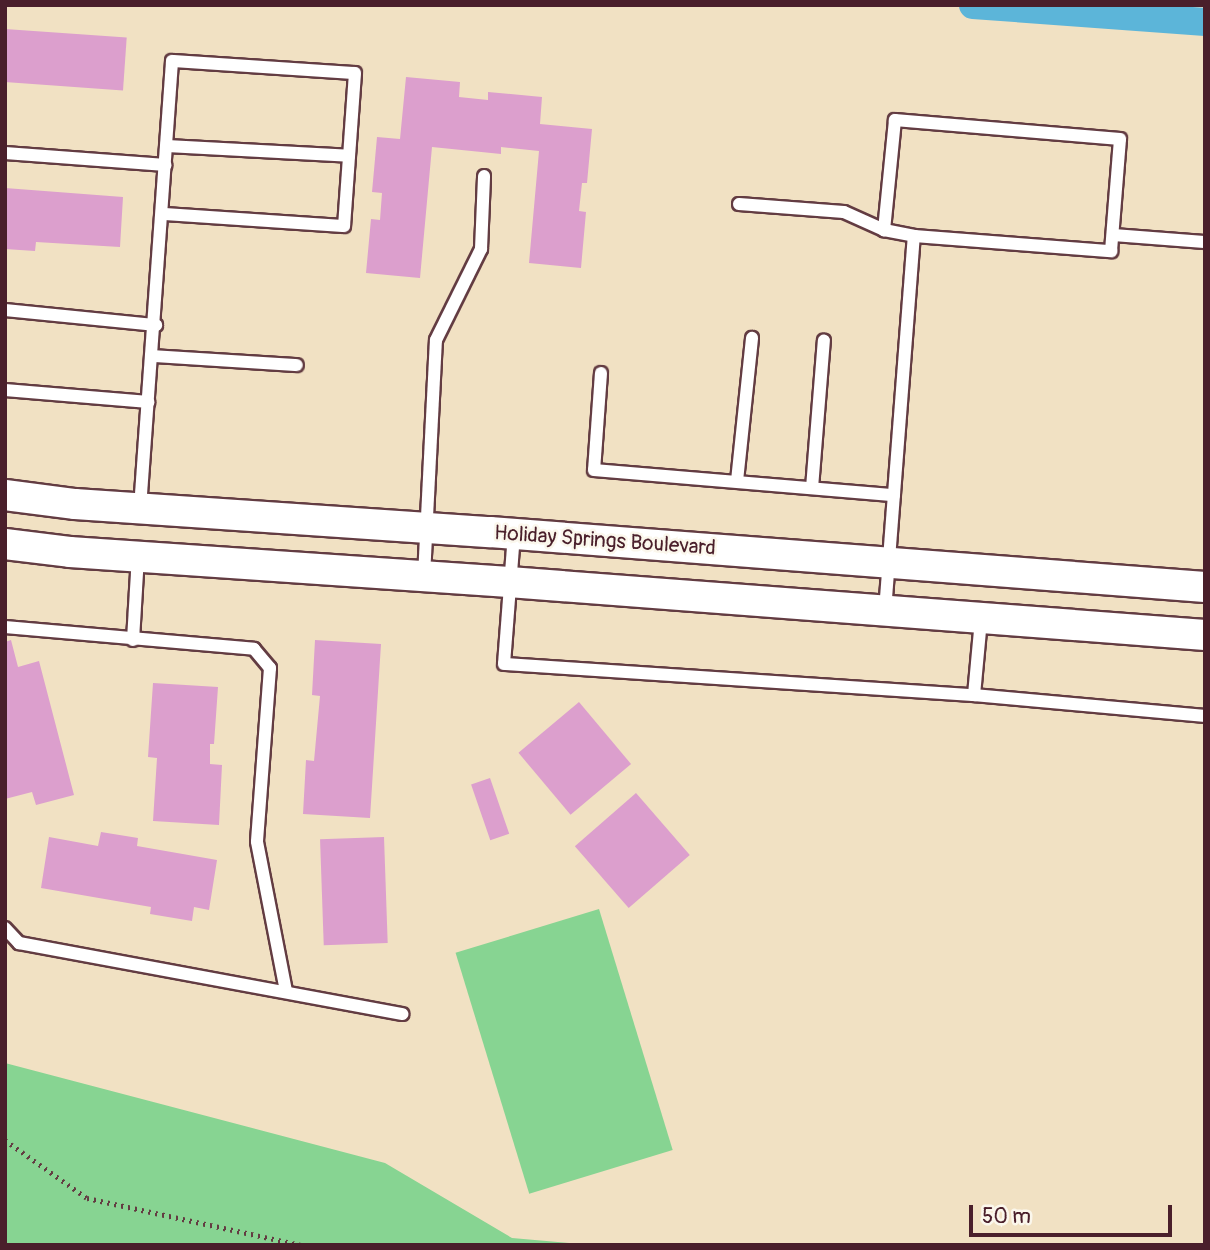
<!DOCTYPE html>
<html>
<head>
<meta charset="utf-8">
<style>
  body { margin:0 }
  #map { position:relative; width:1210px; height:1250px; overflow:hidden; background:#f1e1c3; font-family:Pangolin,sans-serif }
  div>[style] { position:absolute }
  .green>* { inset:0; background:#87d492; transform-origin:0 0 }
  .canal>* { height:28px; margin:-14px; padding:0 14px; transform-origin:14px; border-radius:14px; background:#5cb5d9 }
  .building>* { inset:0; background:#dc9fcd; transform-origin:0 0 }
  .path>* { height:4.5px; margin-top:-2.25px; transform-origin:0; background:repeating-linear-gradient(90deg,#633c42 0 2px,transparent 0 7px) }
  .roads { filter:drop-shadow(2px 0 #633c42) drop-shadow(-2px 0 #633c42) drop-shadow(0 2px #633c42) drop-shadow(0 -2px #633c42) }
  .service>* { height:12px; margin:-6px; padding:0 6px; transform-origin:6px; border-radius:6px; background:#fff }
  .tertiary>* { height:30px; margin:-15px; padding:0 15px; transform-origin:15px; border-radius:15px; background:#fff }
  span { translate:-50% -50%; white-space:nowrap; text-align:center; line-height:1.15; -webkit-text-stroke:5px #fbf7ec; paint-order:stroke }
  .street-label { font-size:21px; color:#4a1f2b }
  .frame { position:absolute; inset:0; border:7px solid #4a1f2b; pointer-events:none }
  .scale { position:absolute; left:969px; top:1205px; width:203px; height:32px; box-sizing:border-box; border:4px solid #4a1f2b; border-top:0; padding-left:9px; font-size:21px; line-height:24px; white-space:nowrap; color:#4a1f2b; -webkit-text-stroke:5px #fbf7ec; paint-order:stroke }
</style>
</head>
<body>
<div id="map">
  <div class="green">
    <i style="left:599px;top:909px;width:252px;height:150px;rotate:73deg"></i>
    <i style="clip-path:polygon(5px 1063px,385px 1163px,512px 1238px,592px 1245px,5px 1245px)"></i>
  </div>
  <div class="canal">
    <i style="left:973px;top:5px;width:233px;rotate:4.2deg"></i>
  </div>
  <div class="building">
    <i style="left:5px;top:29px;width:122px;height:53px;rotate:4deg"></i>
    <i style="clip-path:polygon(406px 77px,460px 82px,459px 97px,488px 100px,488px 92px,542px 97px,540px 124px,592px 129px,587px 183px,582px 183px,579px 211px,586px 212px,581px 268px,529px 263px,539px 151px,501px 147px,501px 154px,432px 147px,420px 278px,366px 273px,371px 219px,380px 220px,382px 193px,372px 192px,377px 137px,400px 139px)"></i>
    <i style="clip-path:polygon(5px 188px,123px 197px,120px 247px,36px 242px,35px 251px,5px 249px)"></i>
    <i style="clip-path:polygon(11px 640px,18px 667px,39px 661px,74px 795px,36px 805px,32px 792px,5px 799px,5px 642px)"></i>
    <i style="clip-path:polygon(315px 640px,381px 644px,370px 818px,303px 814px,306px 760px,314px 761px,320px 696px,312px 695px)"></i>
    <i style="clip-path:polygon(153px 683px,218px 687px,214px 744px,210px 744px,210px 764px,222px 765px,219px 825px,153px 821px,157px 758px,148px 757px)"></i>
    <i style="left:579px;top:702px;width:81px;height:79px;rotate:50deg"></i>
    <i style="left:490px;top:778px;width:59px;height:20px;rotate:71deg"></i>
    <i style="left:636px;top:793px;width:82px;height:81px;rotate:49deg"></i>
    <i style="clip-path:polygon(101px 832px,138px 838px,137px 846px,217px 860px,209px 910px,194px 907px,192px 921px,150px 914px,151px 907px,41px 888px,49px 837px,98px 846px)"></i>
    <i style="left:384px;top:837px;width:106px;height:64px;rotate:88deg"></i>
  </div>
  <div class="path">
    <i style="left:5px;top:1140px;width:100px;rotate:35.3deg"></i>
    <i style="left:87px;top:1198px;width:219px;rotate:12.4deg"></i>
  </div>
  <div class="roads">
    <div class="service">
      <i style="left:167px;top:146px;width:182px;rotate:3.1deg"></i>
      <i style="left:5px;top:153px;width:161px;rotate:4.3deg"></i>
      <i style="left:739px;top:204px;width:105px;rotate:4.4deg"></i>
      <i style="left:844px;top:212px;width:44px;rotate:24.2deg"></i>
      <i style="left:1113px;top:235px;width:92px;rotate:4.4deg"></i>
      <i style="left:5px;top:310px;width:152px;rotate:5.7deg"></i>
      <i style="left:153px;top:356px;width:144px;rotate:3.6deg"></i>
      <i style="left:601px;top:373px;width:97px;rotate:94.1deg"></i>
      <i style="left:594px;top:470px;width:301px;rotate:4.8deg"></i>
      <i style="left:5px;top:390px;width:144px;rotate:4.8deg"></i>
      <i style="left:737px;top:481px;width:144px;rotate:-84deg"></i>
      <i style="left:812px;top:488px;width:148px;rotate:-85.4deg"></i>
      <i style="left:140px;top:508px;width:448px;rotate:-85.9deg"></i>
      <i style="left:172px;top:61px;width:183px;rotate:3.8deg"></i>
      <i style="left:355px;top:73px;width:153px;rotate:94.1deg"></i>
      <i style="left:344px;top:226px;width:181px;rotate:-176.2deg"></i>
      <i style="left:514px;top:534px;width:130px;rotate:94.4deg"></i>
      <i style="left:504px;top:664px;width:471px;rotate:3.8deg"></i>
      <i style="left:974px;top:695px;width:232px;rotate:5.2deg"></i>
      <i style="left:424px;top:576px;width:236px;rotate:-87.1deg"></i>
      <i style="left:436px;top:340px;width:102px;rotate:-63.7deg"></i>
      <i style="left:481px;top:249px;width:73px;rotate:-87.6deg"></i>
      <i style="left:885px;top:611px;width:376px;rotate:-85.6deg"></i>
      <i style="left:914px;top:236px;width:198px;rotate:4.4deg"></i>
      <i style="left:1111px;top:251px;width:112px;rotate:-85.4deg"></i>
      <i style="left:1120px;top:139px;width:226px;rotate:-175.2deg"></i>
      <i style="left:895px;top:120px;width:111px;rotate:95.7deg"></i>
      <i style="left:884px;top:230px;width:31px;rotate:11deg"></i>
      <i style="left:5px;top:627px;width:250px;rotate:5deg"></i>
      <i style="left:254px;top:649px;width:25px;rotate:50deg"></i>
      <i style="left:270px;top:668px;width:174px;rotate:94.3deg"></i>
      <i style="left:257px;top:842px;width:152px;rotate:79deg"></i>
      <i style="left:133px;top:640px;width:83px;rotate:-86.6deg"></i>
      <i style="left:974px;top:695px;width:76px;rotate:-84.7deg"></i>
      <i style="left:5px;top:928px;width:21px;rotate:47deg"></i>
      <i style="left:19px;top:943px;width:390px;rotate:10.5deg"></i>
    </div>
    <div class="tertiary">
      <i style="left:5px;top:495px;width:71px;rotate:7.3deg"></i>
      <i style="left:75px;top:504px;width:416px;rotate:3.9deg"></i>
      <i style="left:490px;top:532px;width:717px;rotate:4.4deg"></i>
      <i style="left:5px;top:544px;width:65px;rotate:7deg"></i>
      <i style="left:70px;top:552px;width:440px;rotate:3.9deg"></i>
      <i style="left:509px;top:582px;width:698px;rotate:4.35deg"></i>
    </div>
  </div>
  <div class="street-label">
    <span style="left:605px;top:541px;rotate:4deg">Holiday Springs Boulevard</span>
  </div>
  <div class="frame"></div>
  <div class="scale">50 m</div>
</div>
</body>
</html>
